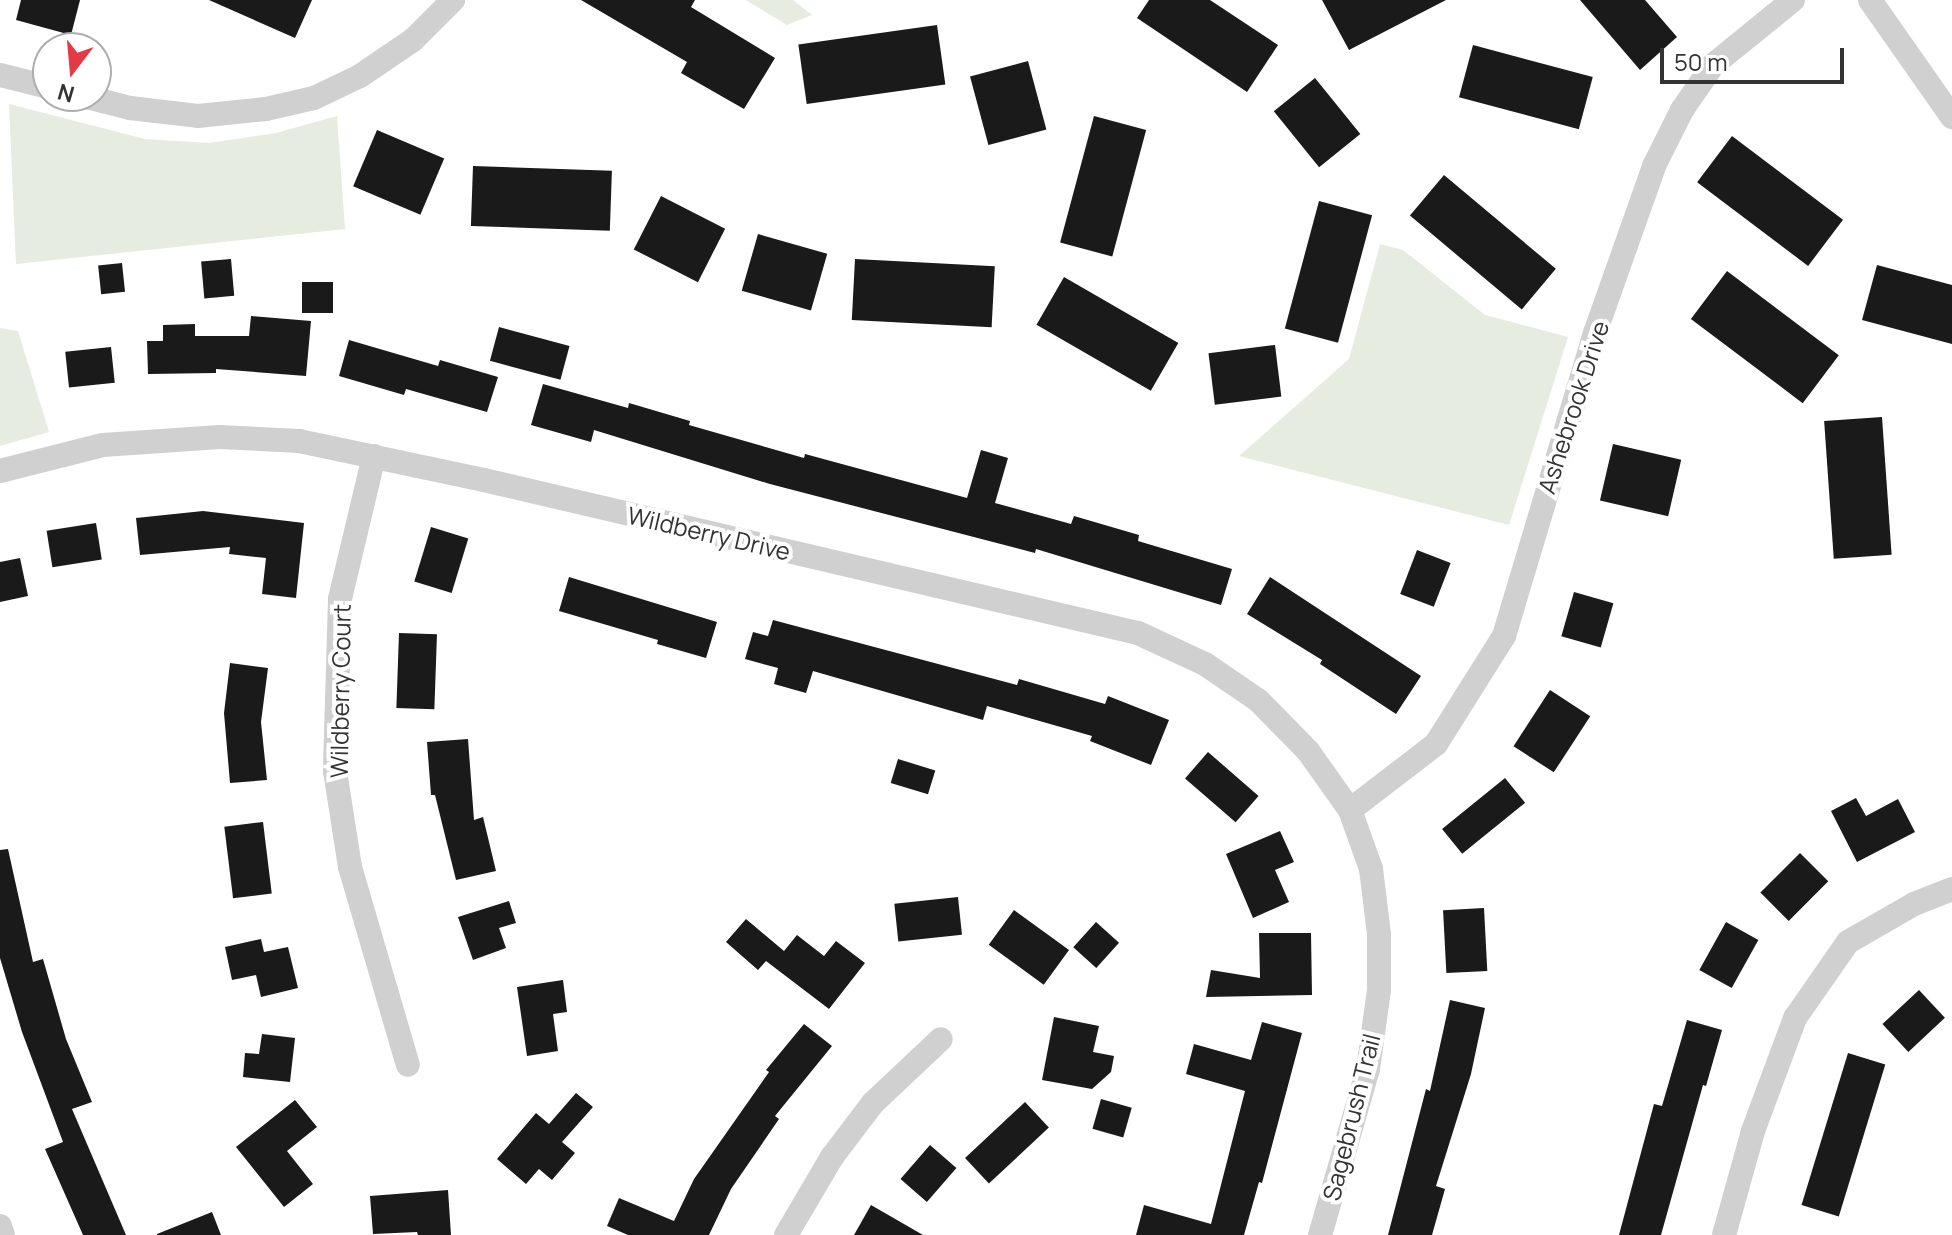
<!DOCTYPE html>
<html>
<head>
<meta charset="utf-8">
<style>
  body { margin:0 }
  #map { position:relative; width:1952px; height:1235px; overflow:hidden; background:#fff; font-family:Manrope,sans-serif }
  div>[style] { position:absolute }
  .green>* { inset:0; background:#e6ecdf }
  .building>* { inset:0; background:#1a1a1a; transform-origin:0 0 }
  .minor>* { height:24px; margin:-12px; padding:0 12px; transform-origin:12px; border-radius:12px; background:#d0d0d0 }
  span { translate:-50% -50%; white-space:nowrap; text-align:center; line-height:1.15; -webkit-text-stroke:8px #fff; paint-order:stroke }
  .street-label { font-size:24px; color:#333 }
  .north { position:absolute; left:32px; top:32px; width:80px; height:80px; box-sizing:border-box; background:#fff; border:2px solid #adadad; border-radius:50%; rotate:196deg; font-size:22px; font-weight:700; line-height:32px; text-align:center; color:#333 }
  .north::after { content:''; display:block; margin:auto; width:28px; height:36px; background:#e63946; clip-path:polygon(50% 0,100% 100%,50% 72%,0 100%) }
  .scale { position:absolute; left:1660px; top:48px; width:184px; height:36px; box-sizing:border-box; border:4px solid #333; border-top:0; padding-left:10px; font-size:24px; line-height:28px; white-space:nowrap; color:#333; -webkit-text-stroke:6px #fff; paint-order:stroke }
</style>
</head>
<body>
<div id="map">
  <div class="green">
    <i style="clip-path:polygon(746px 0,793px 0,812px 15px,787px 25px)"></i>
    <i style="clip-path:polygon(9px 104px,145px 139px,209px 143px,276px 133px,337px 116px,345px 229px,16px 264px)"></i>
    <i style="clip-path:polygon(1380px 244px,1403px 250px,1485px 315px,1568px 337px,1509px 525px,1239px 456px,1349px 359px)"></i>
    <i style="clip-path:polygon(0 328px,18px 331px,49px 432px,0 446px)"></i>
  </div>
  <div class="building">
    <i style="clip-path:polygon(21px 0,80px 0,71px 35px,16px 20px)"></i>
    <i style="clip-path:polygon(209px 0,312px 0,295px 38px)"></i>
    <i style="clip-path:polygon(581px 0,695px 0,691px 7px,775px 58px,744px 109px,681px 73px,687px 62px)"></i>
    <i style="clip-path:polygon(1149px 0,1210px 0,1278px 45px,1247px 92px,1137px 18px)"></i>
    <i style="clip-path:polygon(1322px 0,1446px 0,1349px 50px)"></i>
    <i style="clip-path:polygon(1580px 0,1645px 0,1677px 37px,1640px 70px)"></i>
    <i style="left:937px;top:25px;width:60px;height:140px;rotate:82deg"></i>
    <i style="left:1473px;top:45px;width:124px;height:54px;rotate:15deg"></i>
    <i style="left:1028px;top:61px;width:71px;height:60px;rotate:75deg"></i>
    <i style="left:1315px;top:78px;width:72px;height:53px;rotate:51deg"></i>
    <i style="left:1094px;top:116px;width:54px;height:131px;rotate:15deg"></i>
    <i style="left:377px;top:130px;width:73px;height:61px;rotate:23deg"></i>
    <i style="left:1732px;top:136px;width:139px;height:58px;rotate:37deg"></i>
    <i style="left:473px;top:166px;width:139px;height:60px;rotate:2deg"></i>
    <i style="left:1444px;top:175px;width:146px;height:53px;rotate:40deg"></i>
    <i style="left:661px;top:196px;width:72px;height:60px;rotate:27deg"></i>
    <i style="left:1319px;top:201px;width:55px;height:132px;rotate:15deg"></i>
    <i style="left:758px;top:234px;width:72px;height:59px;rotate:16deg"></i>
    <i style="left:231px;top:259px;width:37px;height:30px;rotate:85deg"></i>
    <i style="left:855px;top:259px;width:140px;height:61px;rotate:3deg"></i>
    <i style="left:122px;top:263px;width:29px;height:24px;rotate:84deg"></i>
    <i style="clip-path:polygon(1877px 265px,1952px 285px,1952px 344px,1862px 320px)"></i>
    <i style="left:1727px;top:271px;width:140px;height:60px;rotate:37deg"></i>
    <i style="left:1064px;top:277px;width:132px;height:55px;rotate:30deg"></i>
    <i style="left:302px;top:282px;width:31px;height:31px"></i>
    <i style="clip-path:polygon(251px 316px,311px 321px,306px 376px,216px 369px,216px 373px,148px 374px,147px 341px,163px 341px,163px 325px,195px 324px,195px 336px,249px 336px)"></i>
    <i style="left:499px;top:327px;width:73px;height:35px;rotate:15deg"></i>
    <i style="clip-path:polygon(349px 340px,438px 366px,440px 360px,498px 377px,487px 412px,406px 389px,404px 395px,339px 376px)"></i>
    <i style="left:1275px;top:345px;width:52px;height:67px;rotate:83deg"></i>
    <i style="left:111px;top:347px;width:36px;height:46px;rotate:84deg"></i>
    <i style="clip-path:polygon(543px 384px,628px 408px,629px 403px,690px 421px,689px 425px,804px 458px,805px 454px,967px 498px,981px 450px,1008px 458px,995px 503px,1071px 524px,1074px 516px,1139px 535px,1138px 541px,1232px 569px,1221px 605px,1036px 549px,1035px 553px,770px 484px,594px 430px,591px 442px,531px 425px)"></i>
    <i style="left:1882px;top:417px;width:138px;height:58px;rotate:86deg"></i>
    <i style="left:1613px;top:444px;width:70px;height:58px;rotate:13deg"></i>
    <i style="clip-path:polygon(203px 511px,304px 523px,296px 598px,262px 594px,266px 558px,229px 554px,230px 547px,140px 555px,136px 518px)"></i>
    <i style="left:96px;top:523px;width:37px;height:50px;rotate:81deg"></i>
    <i style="left:431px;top:527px;width:39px;height:57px;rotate:17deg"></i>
    <i style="left:1417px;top:550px;width:36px;height:47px;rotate:21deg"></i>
    <i style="clip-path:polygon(20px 558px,28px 596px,0 602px,0 562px)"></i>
    <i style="clip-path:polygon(569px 577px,717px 622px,706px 658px,657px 644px,658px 640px,559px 611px)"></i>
    <i style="clip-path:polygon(1270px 577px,1421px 676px,1396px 714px,1320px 664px,1322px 660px,1247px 614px)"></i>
    <i style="left:1574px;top:592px;width:41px;height:46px;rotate:16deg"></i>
    <i style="clip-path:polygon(773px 620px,1017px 685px,1019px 679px,1105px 704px,1108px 696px,1169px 720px,1151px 765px,1090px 741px,1092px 736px,987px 706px,983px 720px,813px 671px,806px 693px,774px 684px,778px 668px,745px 659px,753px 632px,768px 636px)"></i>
    <i style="left:399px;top:633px;width:38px;height:75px;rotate:2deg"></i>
    <i style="clip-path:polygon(230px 663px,268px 668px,261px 722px,267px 780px,230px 783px,224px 713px)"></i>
    <i style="left:1550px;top:690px;width:48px;height:67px;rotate:33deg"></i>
    <i style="clip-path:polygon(468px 739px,474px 820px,483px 817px,496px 871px,456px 880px,435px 795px,431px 795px,427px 742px)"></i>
    <i style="left:1208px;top:752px;width:67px;height:35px;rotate:41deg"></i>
    <i style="left:898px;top:759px;width:39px;height:25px;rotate:17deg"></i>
    <i style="left:1505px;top:778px;width:32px;height:81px;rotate:51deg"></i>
    <i style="clip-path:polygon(1856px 798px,1866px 816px,1898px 799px,1915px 832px,1857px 862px,1831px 811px)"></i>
    <i style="left:263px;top:822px;width:72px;height:39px;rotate:83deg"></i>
    <i style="clip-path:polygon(1280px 831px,1294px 862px,1275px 870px,1289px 902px,1253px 918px,1226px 854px)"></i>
    <i style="clip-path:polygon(8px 849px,33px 962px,43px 959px,66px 1039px,92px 1102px,72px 1109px,126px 1235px,83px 1235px,45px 1149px,63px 1142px,22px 1032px,0 958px,0 850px)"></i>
    <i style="left:1800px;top:853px;width:40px;height:56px;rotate:45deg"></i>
    <i style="left:958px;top:897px;width:38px;height:64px;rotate:84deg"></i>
    <i style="clip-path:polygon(509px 901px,516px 923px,499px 928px,506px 948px,473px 960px,458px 917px)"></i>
    <i style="left:1484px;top:908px;width:63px;height:41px;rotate:87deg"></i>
    <i style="left:1014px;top:910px;width:68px;height:43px;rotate:36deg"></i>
    <i style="clip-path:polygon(746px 919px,784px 951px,797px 935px,824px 956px,836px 941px,865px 963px,829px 1009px,766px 961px,758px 970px,726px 942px)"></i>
    <i style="left:1096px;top:922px;width:31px;height:34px;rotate:42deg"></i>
    <i style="left:1726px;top:922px;width:37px;height:55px;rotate:29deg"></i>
    <i style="clip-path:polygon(1259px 933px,1311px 933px,1312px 995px,1206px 997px,1211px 970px,1260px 978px)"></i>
    <i style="clip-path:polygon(261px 939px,264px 952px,288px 947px,298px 988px,261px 997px,256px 975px,232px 980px,225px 947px)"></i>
    <i style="clip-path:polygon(563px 980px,567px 1012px,553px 1014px,558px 1051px,527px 1056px,517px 987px)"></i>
    <i style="left:1919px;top:990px;width:38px;height:50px;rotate:47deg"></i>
    <i style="clip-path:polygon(1450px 1000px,1485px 1008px,1471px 1074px,1436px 1186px,1445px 1189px,1432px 1235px,1388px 1235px,1426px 1089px,1430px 1091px)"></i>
    <i style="clip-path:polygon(1054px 1017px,1099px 1026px,1093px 1052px,1114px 1056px,1111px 1072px,1092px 1089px,1042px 1080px)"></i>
    <i style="clip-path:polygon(1687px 1020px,1722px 1030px,1706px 1086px,1703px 1085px,1661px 1235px,1619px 1235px,1654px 1104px,1662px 1106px)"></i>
    <i style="clip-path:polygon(1262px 1022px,1302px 1033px,1262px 1183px,1259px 1182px,1244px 1235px,1136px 1235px,1144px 1205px,1211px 1224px,1245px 1091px,1186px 1074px,1194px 1044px,1251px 1060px)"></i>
    <i style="clip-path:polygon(804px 1024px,832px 1046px,775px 1116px,779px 1119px,731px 1189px,709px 1235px,628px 1235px,607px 1226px,619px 1198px,674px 1221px,694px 1179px,769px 1072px,766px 1070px)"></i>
    <i style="clip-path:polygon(262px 1034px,295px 1038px,290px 1082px,243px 1077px,245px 1053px,259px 1054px)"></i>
    <i style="left:1848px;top:1053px;width:39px;height:159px;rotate:17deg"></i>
    <i style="clip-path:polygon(576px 1093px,593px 1107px,562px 1142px,575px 1153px,552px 1180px,539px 1169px,526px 1184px,497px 1159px,536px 1113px,549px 1124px)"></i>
    <i style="left:1101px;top:1099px;width:32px;height:31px;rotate:16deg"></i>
    <i style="clip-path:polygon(295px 1100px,317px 1127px,287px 1151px,313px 1184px,284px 1207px,236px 1147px)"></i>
    <i style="left:1025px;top:1102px;width:35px;height:82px;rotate:47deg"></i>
    <i style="left:930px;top:1145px;width:35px;height:45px;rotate:41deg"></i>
    <i style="clip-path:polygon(448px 1190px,451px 1235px,418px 1235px,417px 1232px,373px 1234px,370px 1196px)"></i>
    <i style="clip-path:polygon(871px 1205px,923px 1235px,854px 1235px)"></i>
    <i style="clip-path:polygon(212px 1212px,221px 1235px,157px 1235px,157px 1234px)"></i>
  </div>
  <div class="minor">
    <i style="left:1870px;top:0;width:143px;rotate:55deg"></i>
    <i style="left:0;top:75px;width:49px;rotate:14deg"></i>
    <i style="left:83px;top:96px;width:49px;rotate:14.3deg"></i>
    <i style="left:130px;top:108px;width:68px;rotate:6.7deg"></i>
    <i style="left:198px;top:116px;width:68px;rotate:-5.9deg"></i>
    <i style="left:266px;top:109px;width:49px;rotate:-12.9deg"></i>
    <i style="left:314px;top:98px;width:51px;rotate:-25.6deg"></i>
    <i style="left:360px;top:76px;width:64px;rotate:-34.2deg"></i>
    <i style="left:413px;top:40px;width:57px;rotate:-45deg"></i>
    <i style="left:374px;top:456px;width:147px;rotate:103.4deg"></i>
    <i style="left:340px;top:599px;width:172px;rotate:91.7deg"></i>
    <i style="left:335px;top:771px;width:97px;rotate:81.1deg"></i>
    <i style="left:350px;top:867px;width:206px;rotate:73.7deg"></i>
    <i style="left:0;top:471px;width:106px;rotate:-14.2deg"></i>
    <i style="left:103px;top:445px;width:117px;rotate:-3.9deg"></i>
    <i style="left:220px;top:437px;width:79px;rotate:2.9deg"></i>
    <i style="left:299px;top:441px;width:189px;rotate:11.9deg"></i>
    <i style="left:484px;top:480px;width:672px;rotate:13.17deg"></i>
    <i style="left:1138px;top:633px;width:74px;rotate:24.8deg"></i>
    <i style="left:1205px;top:664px;width:65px;rotate:34.4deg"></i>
    <i style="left:1259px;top:701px;width:70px;rotate:45.6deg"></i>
    <i style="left:1308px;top:751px;width:72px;rotate:54.6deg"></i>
    <i style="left:1350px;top:810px;width:63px;rotate:70.4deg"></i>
    <i style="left:1371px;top:869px;width:65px;rotate:83deg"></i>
    <i style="left:1379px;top:934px;width:56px;rotate:90deg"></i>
    <i style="left:1379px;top:990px;width:80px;rotate:97.9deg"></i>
    <i style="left:1368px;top:1069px;width:173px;rotate:106.1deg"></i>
    <i style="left:1350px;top:810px;width:108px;rotate:-37.5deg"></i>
    <i style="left:1436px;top:744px;width:128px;rotate:-57.8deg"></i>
    <i style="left:1504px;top:636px;width:316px;rotate:-73.3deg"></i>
    <i style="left:1595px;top:333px;width:177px;rotate:-70.5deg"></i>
    <i style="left:1654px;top:166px;width:63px;rotate:-63.4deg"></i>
    <i style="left:1682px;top:110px;width:55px;rotate:-55.4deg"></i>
    <i style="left:1713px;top:65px;width:103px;rotate:-39.1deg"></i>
    <i style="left:0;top:1226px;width:9px;rotate:72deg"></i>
    <i style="left:786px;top:1235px;width:91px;rotate:-59.5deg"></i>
    <i style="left:832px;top:1157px;width:68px;rotate:-52.8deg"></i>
    <i style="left:873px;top:1103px;width:93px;rotate:-43.3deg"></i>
    <i style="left:1724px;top:1235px;width:108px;rotate:-74.4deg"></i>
    <i style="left:1753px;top:1131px;width:121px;rotate:-69.6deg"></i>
    <i style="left:1795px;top:1018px;width:93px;rotate:-55.1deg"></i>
    <i style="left:1848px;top:942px;width:76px;rotate:-29.9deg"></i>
    <i style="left:1914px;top:904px;width:41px;rotate:-21.5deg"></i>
  </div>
  <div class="street-label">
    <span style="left:1573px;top:407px;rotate:-72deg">Ashebrook Drive</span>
    <span style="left:709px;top:533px;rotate:13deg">Wildberry Drive</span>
    <span style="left:340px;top:691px;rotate:-89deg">Wildberry Court</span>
    <span style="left:1351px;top:1117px;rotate:-76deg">Sagebrush Trail</span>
  </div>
  <div class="north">N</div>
  <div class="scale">50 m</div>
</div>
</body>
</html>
